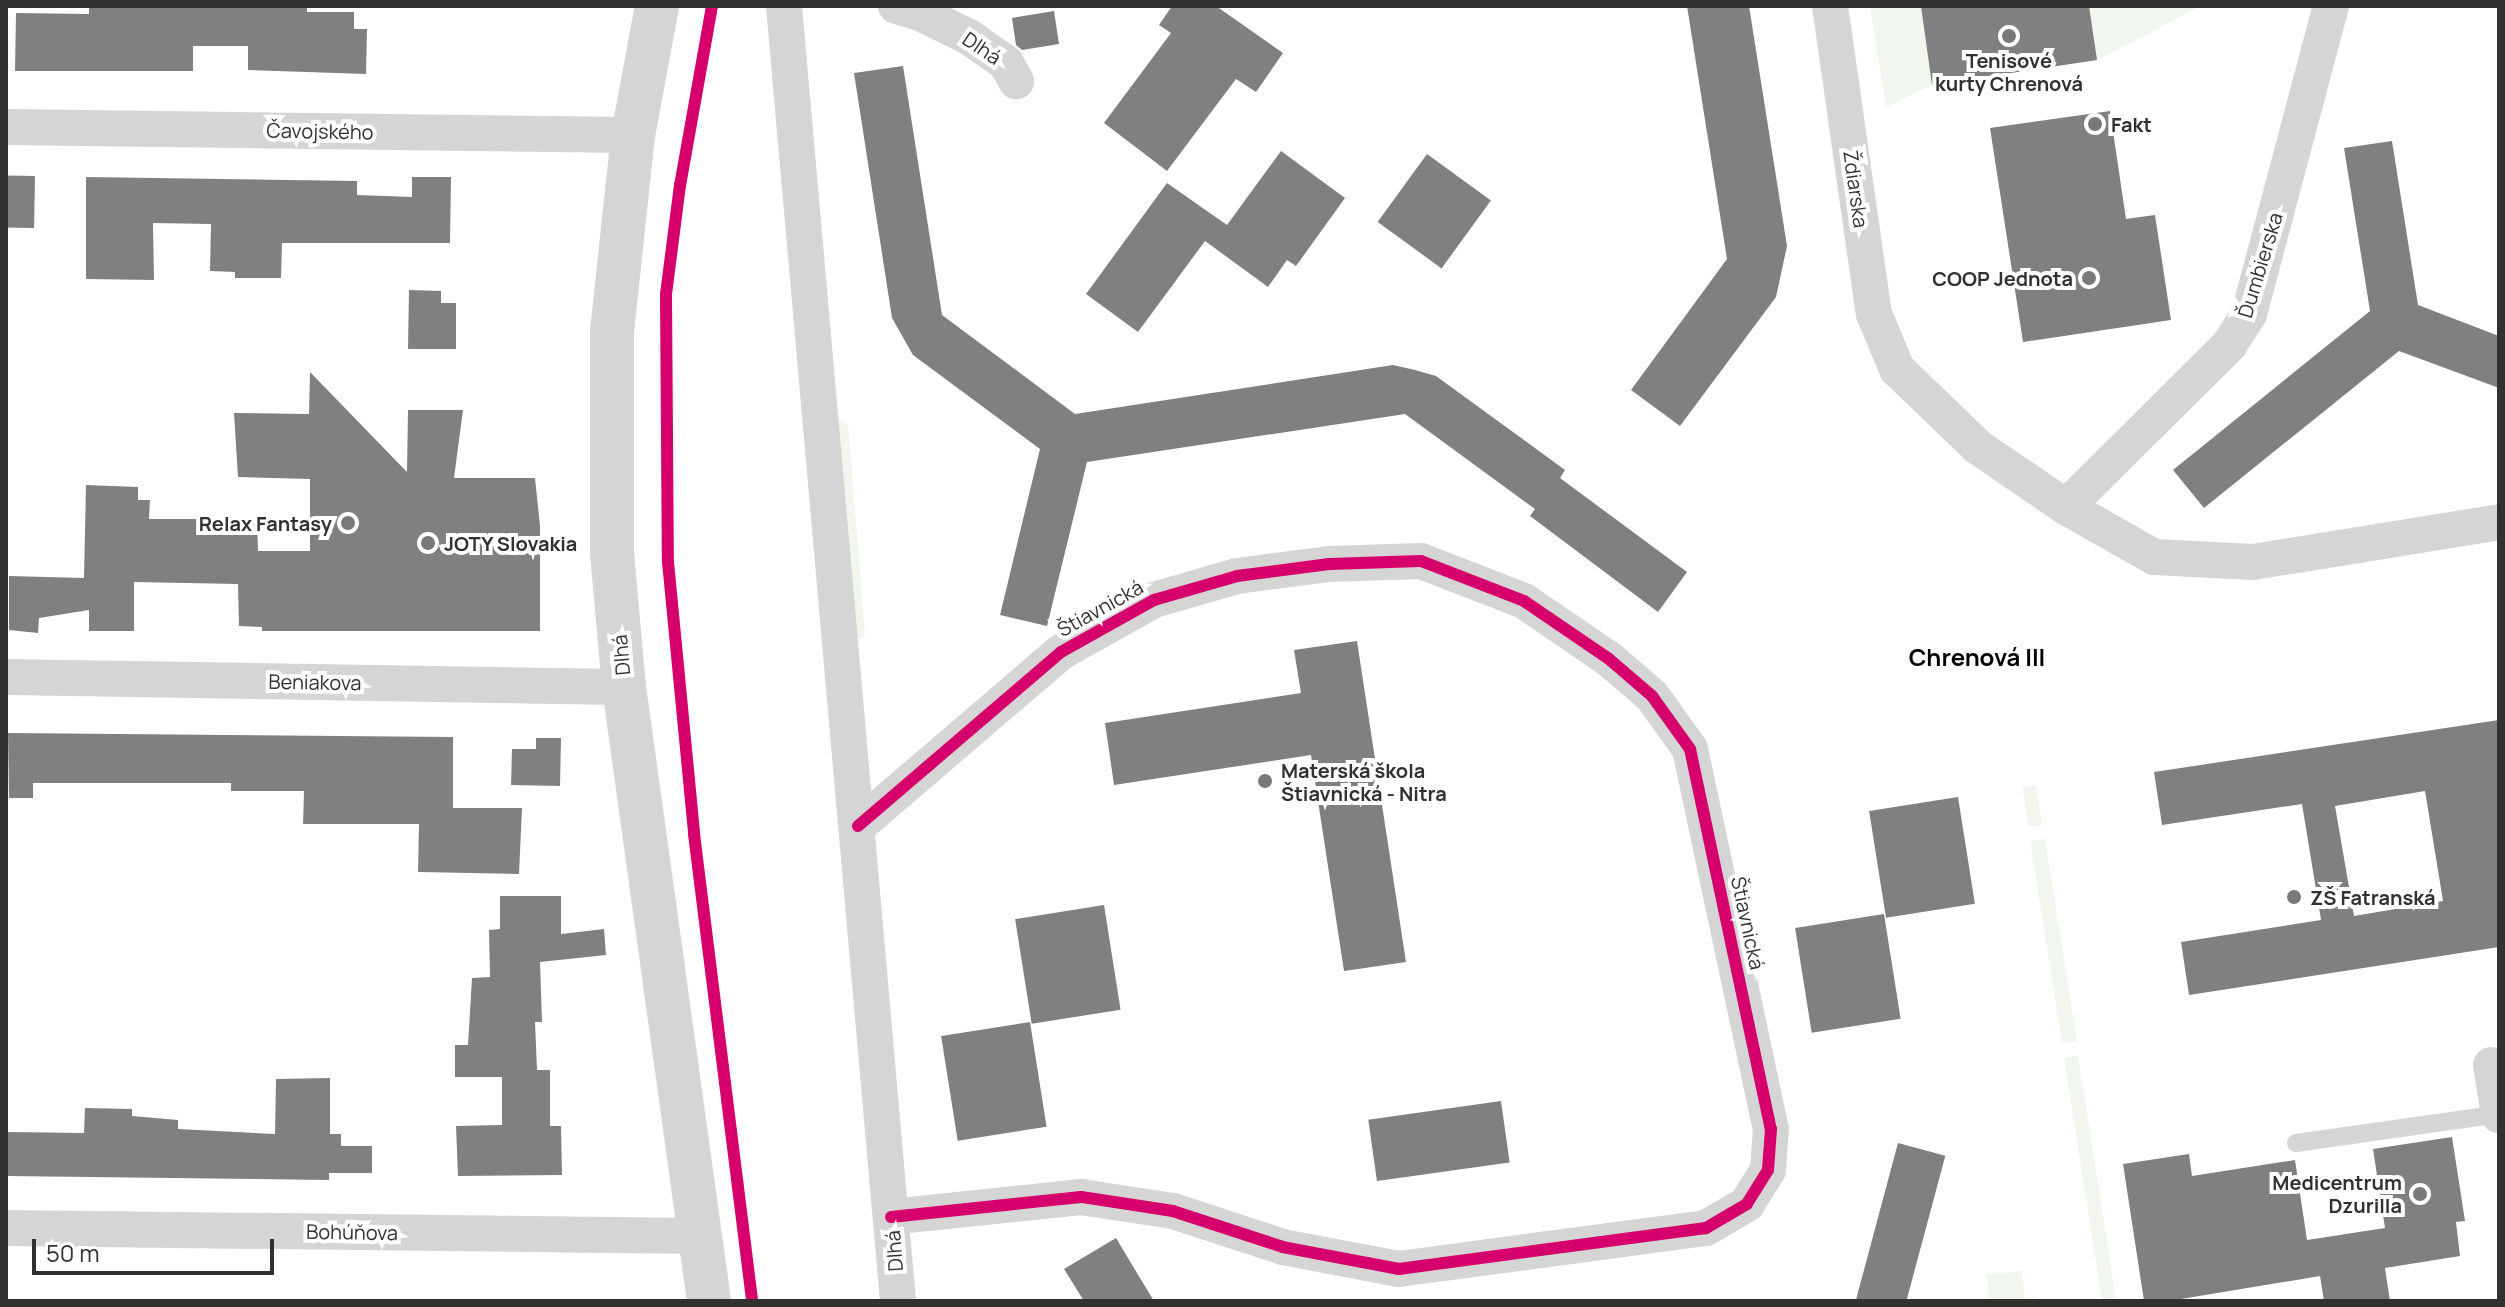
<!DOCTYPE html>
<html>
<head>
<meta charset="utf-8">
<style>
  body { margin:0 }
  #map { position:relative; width:2505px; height:1307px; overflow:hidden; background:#fff; font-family:Manrope,sans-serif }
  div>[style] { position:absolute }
  .green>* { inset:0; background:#f1f6ee; transform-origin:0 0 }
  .building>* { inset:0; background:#808080; transform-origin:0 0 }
  .service>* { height:18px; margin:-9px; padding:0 9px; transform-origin:9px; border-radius:9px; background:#d5d5d5 }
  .minor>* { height:36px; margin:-18px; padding:0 18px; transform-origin:18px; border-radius:18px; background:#d5d5d5 }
  .tertiary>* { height:44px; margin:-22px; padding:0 22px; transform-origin:22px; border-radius:22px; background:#d5d5d5 }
  .cycleway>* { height:12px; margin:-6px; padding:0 6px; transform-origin:6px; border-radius:6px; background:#d6006c }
  .dots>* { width:22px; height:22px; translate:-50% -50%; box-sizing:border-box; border:4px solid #fff; border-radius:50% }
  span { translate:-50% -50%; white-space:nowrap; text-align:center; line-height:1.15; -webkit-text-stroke:8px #fff; paint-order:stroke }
  .street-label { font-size:20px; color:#313131 }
  .poi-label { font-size:20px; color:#313131; font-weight:700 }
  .left { translate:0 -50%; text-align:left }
  .right { translate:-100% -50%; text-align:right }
  .quarter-label { font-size:24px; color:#000; font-weight:700 }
  .frame { position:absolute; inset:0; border:8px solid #313131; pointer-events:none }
  .scale { position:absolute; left:32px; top:1239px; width:242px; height:36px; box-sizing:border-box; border:4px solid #313131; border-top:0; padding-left:10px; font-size:24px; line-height:28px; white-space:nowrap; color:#313131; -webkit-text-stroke:6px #fff; paint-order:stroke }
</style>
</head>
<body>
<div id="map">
  <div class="green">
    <i style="clip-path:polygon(1870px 6px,2201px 6px,2097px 60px,1932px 85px,1886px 107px)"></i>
    <i style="clip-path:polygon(842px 418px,848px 425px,865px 634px,860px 640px,853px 635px,836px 425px)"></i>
    <i style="left:2036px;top:785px;width:40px;height:14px;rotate:81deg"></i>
    <i style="left:2045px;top:839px;width:204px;height:15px;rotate:81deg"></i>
    <i style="clip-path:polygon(2078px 1056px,2105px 1228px,2116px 1301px,2102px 1301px,2064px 1057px)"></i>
    <i style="clip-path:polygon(2022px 1271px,2025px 1298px,2036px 1297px,2036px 1301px,1989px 1301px,1987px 1274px)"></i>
  </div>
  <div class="building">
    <i style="clip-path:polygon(116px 6px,307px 6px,307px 12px,354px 12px,354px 29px,367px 29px,366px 74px,248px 70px,248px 46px,193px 46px,193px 71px,15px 71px,16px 13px,89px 14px,89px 7px)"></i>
    <i style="clip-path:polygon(1172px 6px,1216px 6px,1283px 53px,1256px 92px,1236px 79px,1167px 171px,1104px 123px,1171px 33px,1159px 25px)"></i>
    <i style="clip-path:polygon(1687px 6px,1749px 6px,1787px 246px,1776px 297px,1680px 426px,1631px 390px,1727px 259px)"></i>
    <i style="clip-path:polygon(1921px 6px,2089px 6px,2097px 60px,1932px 85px)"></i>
    <i style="clip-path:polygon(1054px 11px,1059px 44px,1022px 50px,1016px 45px,1012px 18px)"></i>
    <i style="clip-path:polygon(903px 66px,942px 315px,1075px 414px,1393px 365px,1415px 370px,1436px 376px,1565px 470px,1560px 478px,1687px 572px,1658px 612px,1530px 516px,1535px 509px,1405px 414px,1087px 462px,1047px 626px,1000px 615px,1040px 449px,913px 355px,892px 318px,854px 73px)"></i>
    <i style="clip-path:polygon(2110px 111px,2126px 219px,2155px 215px,2171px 320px,2023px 342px,1990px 128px)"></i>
    <i style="clip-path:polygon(2392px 141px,2418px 305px,2499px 336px,2499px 388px,2399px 351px,2204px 508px,2173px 470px,2370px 311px,2344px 148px)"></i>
    <i style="clip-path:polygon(1281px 151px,1345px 198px,1296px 266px,1287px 260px,1268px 287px,1205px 241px,1138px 332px,1086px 294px,1167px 183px,1227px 225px)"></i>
    <i style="left:1427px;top:154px;width:79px;height:84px;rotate:36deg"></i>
    <i style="left:35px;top:176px;width:52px;height:29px;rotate:91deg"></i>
    <i style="clip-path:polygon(86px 177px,357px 181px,357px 195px,412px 197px,412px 177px,451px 177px,450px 243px,282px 243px,281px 278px,235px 278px,235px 272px,210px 271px,211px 224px,153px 223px,154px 280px,86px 279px)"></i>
    <i style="clip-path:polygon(409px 290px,441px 291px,441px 303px,456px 303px,456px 349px,408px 349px)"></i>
    <i style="clip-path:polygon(310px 372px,407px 472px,408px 410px,463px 410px,454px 478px,535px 478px,540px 526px,540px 631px,262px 631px,262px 627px,239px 626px,238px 584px,134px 582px,134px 631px,89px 631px,89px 610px,39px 618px,38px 633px,9px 630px,9px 576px,84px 578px,86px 485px,138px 487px,138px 500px,150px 500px,149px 519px,257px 519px,258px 551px,310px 551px,310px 479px,238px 477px,234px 413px,309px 414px)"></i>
    <i style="clip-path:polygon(1357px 641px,1406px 962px,1344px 971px,1311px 755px,1114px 785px,1105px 723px,1301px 693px,1294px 650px)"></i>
    <i style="clip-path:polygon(evenodd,2499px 720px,2499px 947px,2189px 995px,2181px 942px,2321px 920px,2302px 804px,2162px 825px,2154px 772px,2499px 720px,2425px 791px,2443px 901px,2354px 916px,2335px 806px,2425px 791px)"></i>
    <i style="clip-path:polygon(8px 733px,453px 737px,453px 808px,522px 808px,519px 874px,418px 872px,419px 824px,303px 824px,304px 791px,231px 791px,231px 783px,33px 783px,33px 798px,9px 798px)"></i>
    <i style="clip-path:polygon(536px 738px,561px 738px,560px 786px,511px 785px,512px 749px,536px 749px)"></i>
    <i style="left:1958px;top:797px;width:108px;height:90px;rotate:81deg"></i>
    <i style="clip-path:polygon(500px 896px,561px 896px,561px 934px,604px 929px,606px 955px,540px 962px,542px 1022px,535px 1022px,537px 1070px,550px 1070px,550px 1126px,561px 1126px,562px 1175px,458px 1176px,456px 1126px,502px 1125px,502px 1077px,455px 1077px,455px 1045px,468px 1045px,472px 978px,490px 977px,489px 930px,500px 929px)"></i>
    <i style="left:1104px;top:905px;width:106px;height:90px;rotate:81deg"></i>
    <i style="left:1884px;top:914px;width:106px;height:90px;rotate:81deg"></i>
    <i style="left:1030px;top:1022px;width:106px;height:90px;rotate:81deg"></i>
    <i style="clip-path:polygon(330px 1078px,330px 1134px,341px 1134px,341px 1146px,372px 1146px,372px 1173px,329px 1173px,329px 1180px,6px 1176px,6px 1132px,84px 1133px,85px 1108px,132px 1109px,132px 1116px,178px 1120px,178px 1129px,275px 1134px,276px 1079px)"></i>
    <i style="left:1501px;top:1101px;width:62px;height:134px;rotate:82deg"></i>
    <i style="clip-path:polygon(2452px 1137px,2465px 1221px,2456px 1222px,2460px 1256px,2385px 1268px,2390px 1301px,2324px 1301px,2320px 1276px,2169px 1301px,2144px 1301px,2123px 1164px,2189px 1154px,2192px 1176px,2295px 1160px,2307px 1240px,2385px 1228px,2373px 1149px)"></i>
    <i style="left:1898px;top:1143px;width:49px;height:164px;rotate:15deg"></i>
    <i style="clip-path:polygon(1116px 1238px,1140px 1278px,1154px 1301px,1084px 1301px,1064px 1269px)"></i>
  </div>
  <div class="service">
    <i style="left:2296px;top:1143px;width:205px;rotate:-8.1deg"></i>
  </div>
  <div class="minor">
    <i style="left:784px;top:6px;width:1300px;rotate:84.97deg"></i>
    <i style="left:896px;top:6px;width:25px;rotate:16deg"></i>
    <i style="left:920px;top:13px;width:55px;rotate:26.1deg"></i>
    <i style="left:969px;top:37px;width:45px;rotate:35.1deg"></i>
    <i style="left:1006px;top:63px;width:21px;rotate:61deg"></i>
    <i style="left:1830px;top:6px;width:311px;rotate:81.9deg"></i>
    <i style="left:1874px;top:314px;width:60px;rotate:67.3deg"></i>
    <i style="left:1897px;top:369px;width:112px;rotate:43.9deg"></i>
    <i style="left:1978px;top:447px;width:107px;rotate:34.3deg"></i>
    <i style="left:2066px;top:507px;width:101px;rotate:29.6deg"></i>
    <i style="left:2154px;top:557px;width:99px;rotate:2.9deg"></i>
    <i style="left:2253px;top:562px;width:249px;rotate:-9.2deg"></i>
    <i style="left:6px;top:127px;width:627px;rotate:0.73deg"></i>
    <i style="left:2066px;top:507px;width:230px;rotate:-44.8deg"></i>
    <i style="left:2229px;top:345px;width:37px;rotate:-57deg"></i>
    <i style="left:2249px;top:314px;width:319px;rotate:-75.1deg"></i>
    <i style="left:6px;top:677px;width:618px;rotate:0.93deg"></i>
    <i style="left:858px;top:826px;width:267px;rotate:-40.6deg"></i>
    <i style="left:1061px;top:652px;width:107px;rotate:-29.2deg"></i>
    <i style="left:1154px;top:600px;width:86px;rotate:-16.1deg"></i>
    <i style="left:1237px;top:576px;width:93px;rotate:-7.4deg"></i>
    <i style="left:1329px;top:564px;width:92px;rotate:-1.9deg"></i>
    <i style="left:1421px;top:561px;width:110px;rotate:21.2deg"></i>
    <i style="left:1524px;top:601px;width:103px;rotate:34.3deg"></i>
    <i style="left:1609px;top:659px;width:57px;rotate:40.7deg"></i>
    <i style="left:1652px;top:696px;width:65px;rotate:54.4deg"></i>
    <i style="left:1690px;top:749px;width:389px;rotate:78deg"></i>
    <i style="left:1771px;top:1129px;width:41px;rotate:94.2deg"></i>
    <i style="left:1768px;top:1170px;width:40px;rotate:122deg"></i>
    <i style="left:1747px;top:1204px;width:48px;rotate:149.7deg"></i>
    <i style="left:1706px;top:1228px;width:310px;rotate:172.4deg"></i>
    <i style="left:1399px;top:1269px;width:118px;rotate:-169.3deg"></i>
    <i style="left:1283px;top:1247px;width:116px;rotate:-161.9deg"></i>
    <i style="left:1173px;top:1211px;width:93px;rotate:-171.3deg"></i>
    <i style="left:1081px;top:1197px;width:191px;rotate:174deg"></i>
    <i style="left:2491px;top:1065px;width:51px;rotate:80.9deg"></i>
    <i style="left:6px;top:1228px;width:693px;rotate:0.66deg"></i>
  </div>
  <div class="tertiary">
    <i style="left:657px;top:6px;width:131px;rotate:100.5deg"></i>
    <i style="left:633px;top:135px;width:197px;rotate:96.1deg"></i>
    <i style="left:612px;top:331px;width:222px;rotate:90deg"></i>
    <i style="left:612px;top:553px;width:135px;rotate:84.9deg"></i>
    <i style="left:624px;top:687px;width:620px;rotate:82.12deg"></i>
  </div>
  <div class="cycleway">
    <i style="left:712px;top:6px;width:182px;rotate:100.1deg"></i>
    <i style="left:680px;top:185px;width:110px;rotate:97.3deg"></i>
    <i style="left:666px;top:294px;width:268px;rotate:89.6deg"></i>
    <i style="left:668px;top:562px;width:273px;rotate:84.5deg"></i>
    <i style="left:694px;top:834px;width:471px;rotate:82.9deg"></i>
    <i style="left:858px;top:826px;width:267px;rotate:-40.6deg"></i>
    <i style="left:1061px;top:652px;width:107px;rotate:-29.2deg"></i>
    <i style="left:1154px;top:600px;width:86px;rotate:-16.1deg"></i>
    <i style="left:1237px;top:576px;width:93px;rotate:-7.4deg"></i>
    <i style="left:1329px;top:564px;width:92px;rotate:-1.9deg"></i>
    <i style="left:1421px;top:561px;width:110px;rotate:21.2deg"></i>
    <i style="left:1524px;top:601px;width:103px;rotate:34.3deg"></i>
    <i style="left:1609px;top:659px;width:57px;rotate:40.7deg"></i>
    <i style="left:1652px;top:696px;width:65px;rotate:54.4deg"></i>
    <i style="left:1690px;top:749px;width:389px;rotate:78deg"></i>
    <i style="left:1771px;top:1129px;width:41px;rotate:94.2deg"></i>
    <i style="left:1768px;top:1170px;width:40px;rotate:122deg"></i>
    <i style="left:1747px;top:1204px;width:48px;rotate:149.7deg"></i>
    <i style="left:1706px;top:1228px;width:310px;rotate:172.4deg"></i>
    <i style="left:1399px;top:1269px;width:118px;rotate:-169.3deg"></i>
    <i style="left:1283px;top:1247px;width:116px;rotate:-161.9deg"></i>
    <i style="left:1173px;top:1211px;width:93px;rotate:-171.3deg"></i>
    <i style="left:1081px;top:1197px;width:191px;rotate:174deg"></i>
  </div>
  <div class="dots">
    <i style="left:2009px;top:36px;background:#797979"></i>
    <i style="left:2095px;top:124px;background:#797979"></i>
    <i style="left:2089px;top:278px;background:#797979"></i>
    <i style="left:348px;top:523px;background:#797979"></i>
    <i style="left:428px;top:543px;background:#797979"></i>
    <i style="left:1265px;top:781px;background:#797979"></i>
    <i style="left:2294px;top:897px;background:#797979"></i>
    <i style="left:2420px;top:1194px;background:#797979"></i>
  </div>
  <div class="street-label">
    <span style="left:982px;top:48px;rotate:34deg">Dlhá</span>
    <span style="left:320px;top:131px;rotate:1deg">Čavojského</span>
    <span style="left:1856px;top:189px;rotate:82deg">Ždiarska</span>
    <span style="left:2260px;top:265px;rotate:-73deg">Ďumbierska</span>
    <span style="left:1100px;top:608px;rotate:-29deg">Štiavnická</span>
    <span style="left:621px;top:655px;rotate:-95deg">Dlhá</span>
    <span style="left:315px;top:682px;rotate:1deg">Beniakova</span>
    <span style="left:1748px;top:923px;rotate:78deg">Štiavnická</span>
    <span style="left:352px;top:1232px;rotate:1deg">Bohúňova</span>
    <span style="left:894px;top:1251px;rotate:-94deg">Dlhá</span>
  </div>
  <div class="poi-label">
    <span style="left:2009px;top:72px">Tenisové<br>kurty Chrenová</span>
    <span class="left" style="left:2111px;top:124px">Fakt</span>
    <span class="right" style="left:2073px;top:278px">COOP Jednota</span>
    <span class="right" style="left:332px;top:523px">Relax Fantasy</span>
    <span class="left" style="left:444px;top:543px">JOTY Slovakia</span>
    <span class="left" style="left:1281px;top:782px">Materská škola<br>Štiavnická - Nitra</span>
    <span class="left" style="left:2310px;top:897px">ZŠ Fatranská</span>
    <span class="right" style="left:2402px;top:1194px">Medicentrum<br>Dzurilla</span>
  </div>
  <div class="quarter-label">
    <span style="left:1977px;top:657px">Chrenová III</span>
  </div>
  <div class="frame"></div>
  <div class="scale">50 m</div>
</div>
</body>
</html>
